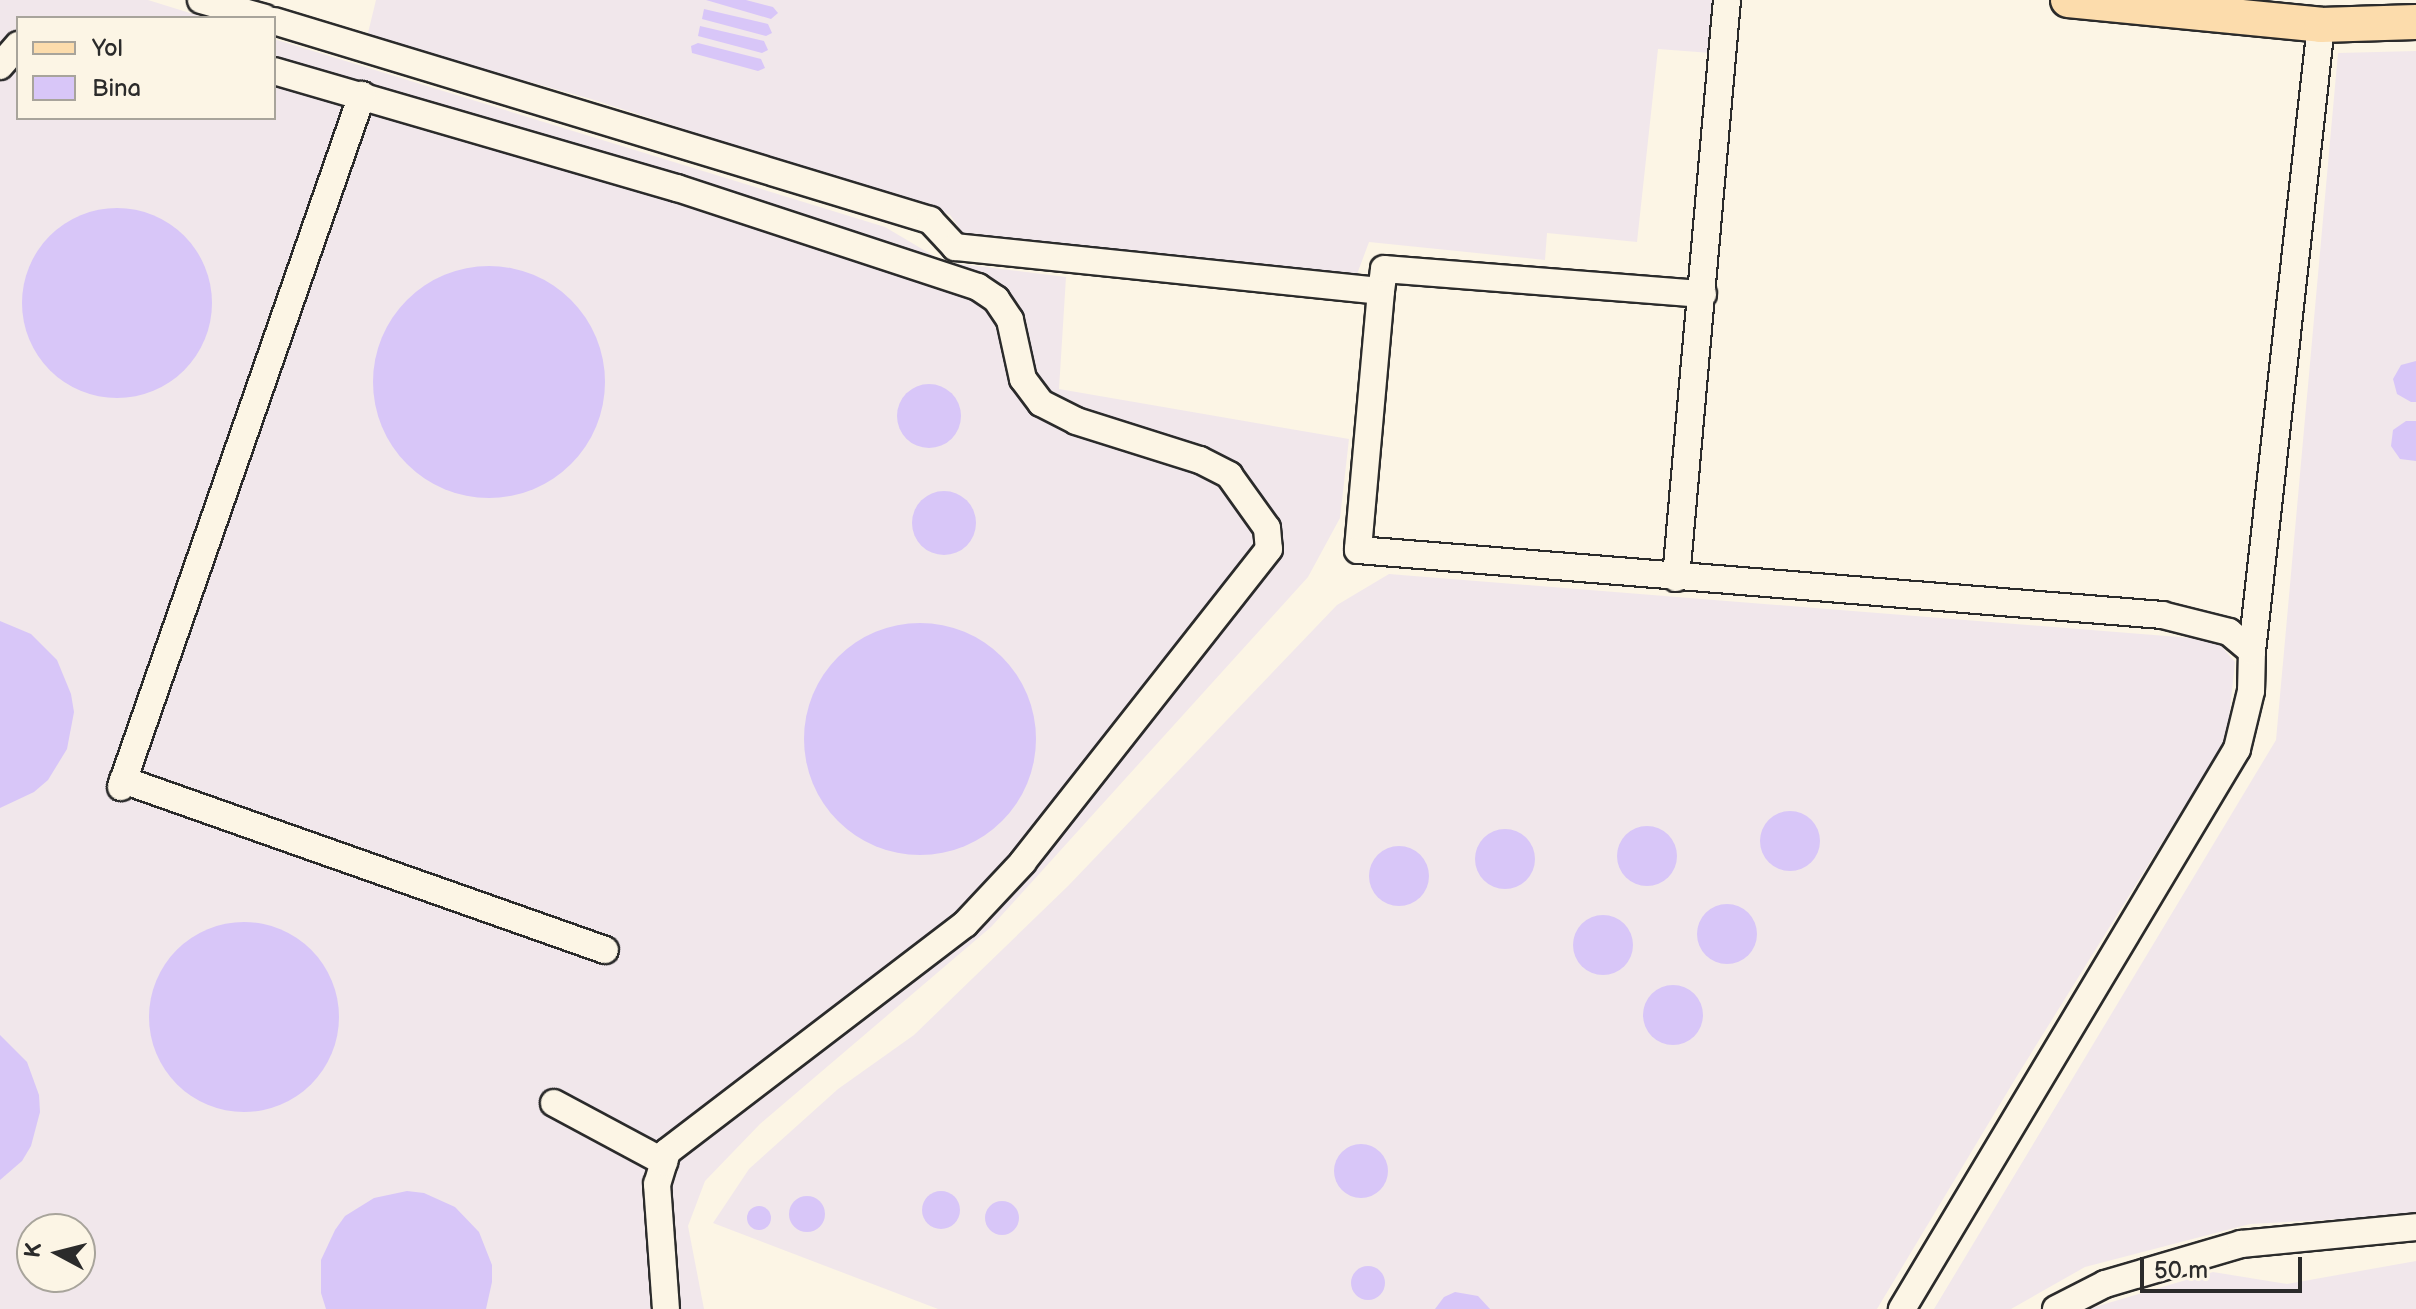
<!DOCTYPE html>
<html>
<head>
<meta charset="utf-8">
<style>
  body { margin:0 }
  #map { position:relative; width:2416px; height:1309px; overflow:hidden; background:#fcf5e5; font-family:"Balsamiq Sans",sans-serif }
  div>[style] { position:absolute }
  .built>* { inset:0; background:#f1e7eb }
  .building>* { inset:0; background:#d8c6f8 }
  .round { border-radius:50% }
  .roads { filter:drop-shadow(2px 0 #2b2b2b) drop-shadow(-2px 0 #2b2b2b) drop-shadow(0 2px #2b2b2b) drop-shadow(0 -2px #2b2b2b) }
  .minor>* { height:26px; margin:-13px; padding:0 13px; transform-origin:13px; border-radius:13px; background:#fcf5e5 }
  .major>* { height:34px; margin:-17px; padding:0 17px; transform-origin:17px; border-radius:17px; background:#fcdcac }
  span { translate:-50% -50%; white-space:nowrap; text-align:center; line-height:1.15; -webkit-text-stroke:6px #fcf5e5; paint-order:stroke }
  .legend { position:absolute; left:16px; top:16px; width:260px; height:104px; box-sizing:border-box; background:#fcf5e5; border:2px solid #a8a49b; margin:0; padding:10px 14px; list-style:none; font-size:24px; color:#2b2b2b }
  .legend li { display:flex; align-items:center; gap:16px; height:40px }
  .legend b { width:40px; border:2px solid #a8a49b }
  .north { position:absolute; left:16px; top:1213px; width:80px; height:80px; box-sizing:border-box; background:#fcf5e5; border:2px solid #a8a49b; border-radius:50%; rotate:277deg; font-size:22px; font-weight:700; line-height:32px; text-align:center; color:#2b2b2b }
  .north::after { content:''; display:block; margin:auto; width:28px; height:36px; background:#2b2b2b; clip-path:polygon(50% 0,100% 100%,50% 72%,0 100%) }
  .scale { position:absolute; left:2140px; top:1257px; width:162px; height:36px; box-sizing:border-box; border:4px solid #2b2b2b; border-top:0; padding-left:10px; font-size:24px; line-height:28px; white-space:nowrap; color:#2b2b2b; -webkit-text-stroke:6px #fcf5e5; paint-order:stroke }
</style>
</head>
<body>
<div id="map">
  <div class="built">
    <i style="clip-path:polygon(evenodd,0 0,148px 0,206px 18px,18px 18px,18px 118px,274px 118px,274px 39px,885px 227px,944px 262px,1066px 277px,1059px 389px,1349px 439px,1340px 518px,1308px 577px,991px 927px,760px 1124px,705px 1181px,688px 1226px,704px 1309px,0 1309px,0 0,32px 1229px,80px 1229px,80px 1277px,32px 1277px,32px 1229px)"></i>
    <i style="clip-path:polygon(376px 0,1715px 0,1711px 53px,1658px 49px,1637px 242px,1547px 233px,1545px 260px,1369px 242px,1356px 277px,964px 235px,950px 215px,591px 99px,367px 37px)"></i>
    <i style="clip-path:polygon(2416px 51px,2416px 1215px,2250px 1224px,2085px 1267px,2011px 1309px,1934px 1309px,2276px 740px,2338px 53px)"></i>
    <i style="clip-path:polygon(1389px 574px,2216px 640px,2235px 662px,2227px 738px,2017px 1076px,1877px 1309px,938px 1309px,713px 1223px,749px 1169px,838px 1089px,914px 1035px,1068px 886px,1337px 605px)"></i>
    <i style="clip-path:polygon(2416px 1261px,2416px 1309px,2088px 1309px,2213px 1272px,2287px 1284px)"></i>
  </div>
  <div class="building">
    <i style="clip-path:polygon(706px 0,746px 0,773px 7px,778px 13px,771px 19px)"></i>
    <i style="clip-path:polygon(704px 9px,768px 24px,772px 33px,766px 36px,702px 19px)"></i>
    <i style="clip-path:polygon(700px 26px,764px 41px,768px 50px,762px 53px,698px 36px)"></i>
    <i style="clip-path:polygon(698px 43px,761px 59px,765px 68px,758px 71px,692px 53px,691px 46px)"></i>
    <i class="round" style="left:22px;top:208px;width:190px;height:190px"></i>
    <i class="round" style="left:373px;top:266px;width:232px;height:232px"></i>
    <i style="clip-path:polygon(2416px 361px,2416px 402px,2411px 402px,2397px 394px,2393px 379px,2401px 365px)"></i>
    <i class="round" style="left:897px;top:384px;width:64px;height:64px"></i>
    <i style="clip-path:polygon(2406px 421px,2416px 421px,2416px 461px,2400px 459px,2391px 446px,2393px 430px)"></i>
    <i class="round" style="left:912px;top:491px;width:64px;height:64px"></i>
    <i style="clip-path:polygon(0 621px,31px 634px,57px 660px,71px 694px,74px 712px,67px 749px,48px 780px,34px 792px,0 808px)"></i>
    <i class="round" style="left:804px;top:623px;width:232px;height:232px"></i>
    <i class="round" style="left:1760px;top:811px;width:60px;height:60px"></i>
    <i class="round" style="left:1617px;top:826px;width:60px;height:60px"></i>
    <i class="round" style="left:1475px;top:829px;width:60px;height:60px"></i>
    <i class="round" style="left:1369px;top:846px;width:60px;height:60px"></i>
    <i class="round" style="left:1697px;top:904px;width:60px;height:60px"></i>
    <i class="round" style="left:1573px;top:915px;width:60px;height:60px"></i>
    <i class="round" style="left:149px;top:922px;width:190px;height:190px"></i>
    <i class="round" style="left:1643px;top:985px;width:60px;height:60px"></i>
    <i style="clip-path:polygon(0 1035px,27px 1062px,39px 1095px,40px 1112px,31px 1146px,22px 1161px,0 1180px)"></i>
    <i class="round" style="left:1334px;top:1144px;width:54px;height:54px"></i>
    <i class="round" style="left:922px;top:1191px;width:38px;height:38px"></i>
    <i style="clip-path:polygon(407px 1191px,424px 1193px,455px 1207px,479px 1232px,492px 1265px,492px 1282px,486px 1309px,326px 1309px,321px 1293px,321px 1260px,335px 1230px,345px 1216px,374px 1198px)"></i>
    <i class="round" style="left:789px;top:1196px;width:36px;height:36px"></i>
    <i class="round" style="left:985px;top:1201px;width:34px;height:34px"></i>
    <i class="round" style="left:747px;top:1206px;width:24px;height:24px"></i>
    <i class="round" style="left:1351px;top:1266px;width:34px;height:34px"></i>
    <i style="clip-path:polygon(1455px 1292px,1478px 1296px,1490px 1309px,1435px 1309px,1444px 1297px)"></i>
  </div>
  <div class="roads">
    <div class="minor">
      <i style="left:201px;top:0;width:66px;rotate:15.7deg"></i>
      <i style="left:274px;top:21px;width:686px;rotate:16.88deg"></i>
      <i style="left:930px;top:220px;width:37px;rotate:47deg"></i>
      <i style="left:955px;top:247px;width:428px;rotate:5.9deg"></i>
      <i style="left:1381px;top:291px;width:260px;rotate:95.1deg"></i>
      <i style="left:1358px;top:550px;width:807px;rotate:4.62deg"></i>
      <i style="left:2162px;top:615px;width:69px;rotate:14.2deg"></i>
      <i style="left:2229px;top:632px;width:30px;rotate:40deg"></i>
      <i style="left:2252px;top:651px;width:40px;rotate:91.4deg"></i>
      <i style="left:2251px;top:691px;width:60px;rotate:103.6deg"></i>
      <i style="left:2237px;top:749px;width:653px;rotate:120.89deg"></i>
      <i style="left:0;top:66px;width:28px;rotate:-49deg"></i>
      <i style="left:274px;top:71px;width:420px;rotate:16.2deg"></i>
      <i style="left:677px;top:188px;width:317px;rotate:18.2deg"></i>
      <i style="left:978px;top:287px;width:22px;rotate:34deg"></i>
      <i style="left:996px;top:299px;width:25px;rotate:56deg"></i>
      <i style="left:1010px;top:320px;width:60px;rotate:77.6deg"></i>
      <i style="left:1023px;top:379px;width:30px;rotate:53deg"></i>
      <i style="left:1041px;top:403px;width:39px;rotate:27deg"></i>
      <i style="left:1076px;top:421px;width:130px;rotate:17.5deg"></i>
      <i style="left:1200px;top:460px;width:33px;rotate:27deg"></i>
      <i style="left:1229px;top:475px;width:65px;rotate:54.4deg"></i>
      <i style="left:1267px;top:528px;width:21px;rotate:85deg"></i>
      <i style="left:1269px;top:549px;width:398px;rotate:128.2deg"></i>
      <i style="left:1023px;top:862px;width:85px;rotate:133.1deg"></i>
      <i style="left:965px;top:924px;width:375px;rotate:142.6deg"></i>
      <i style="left:667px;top:1152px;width:34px;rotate:107deg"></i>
      <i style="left:657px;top:1184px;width:125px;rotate:85.9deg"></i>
      <i style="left:1381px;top:291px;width:22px;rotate:-82deg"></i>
      <i style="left:1384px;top:269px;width:320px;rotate:4.5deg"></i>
      <i style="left:1676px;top:578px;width:580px;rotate:-84.96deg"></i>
      <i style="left:2252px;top:651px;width:630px;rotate:-83.71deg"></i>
      <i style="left:123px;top:780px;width:511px;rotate:19.43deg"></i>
      <i style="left:121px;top:787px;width:733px;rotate:-70.8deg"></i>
      <i style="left:554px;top:1103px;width:125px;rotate:28.2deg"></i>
      <i style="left:2056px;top:1309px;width:55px;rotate:-27deg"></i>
      <i style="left:2105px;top:1284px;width:142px;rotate:-16.4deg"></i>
      <i style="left:2241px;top:1244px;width:176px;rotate:-5.5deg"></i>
    </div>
    <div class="major">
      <i style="left:2068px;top:0;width:254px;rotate:5.6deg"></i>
      <i style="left:2321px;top:25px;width:95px;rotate:-1.8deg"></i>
    </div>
  </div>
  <ul class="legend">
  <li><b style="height:10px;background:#fcdcac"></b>Yol</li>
  <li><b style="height:22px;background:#d8c6f8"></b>Bina</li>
  </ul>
  <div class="north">K</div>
  <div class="scale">50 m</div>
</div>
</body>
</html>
